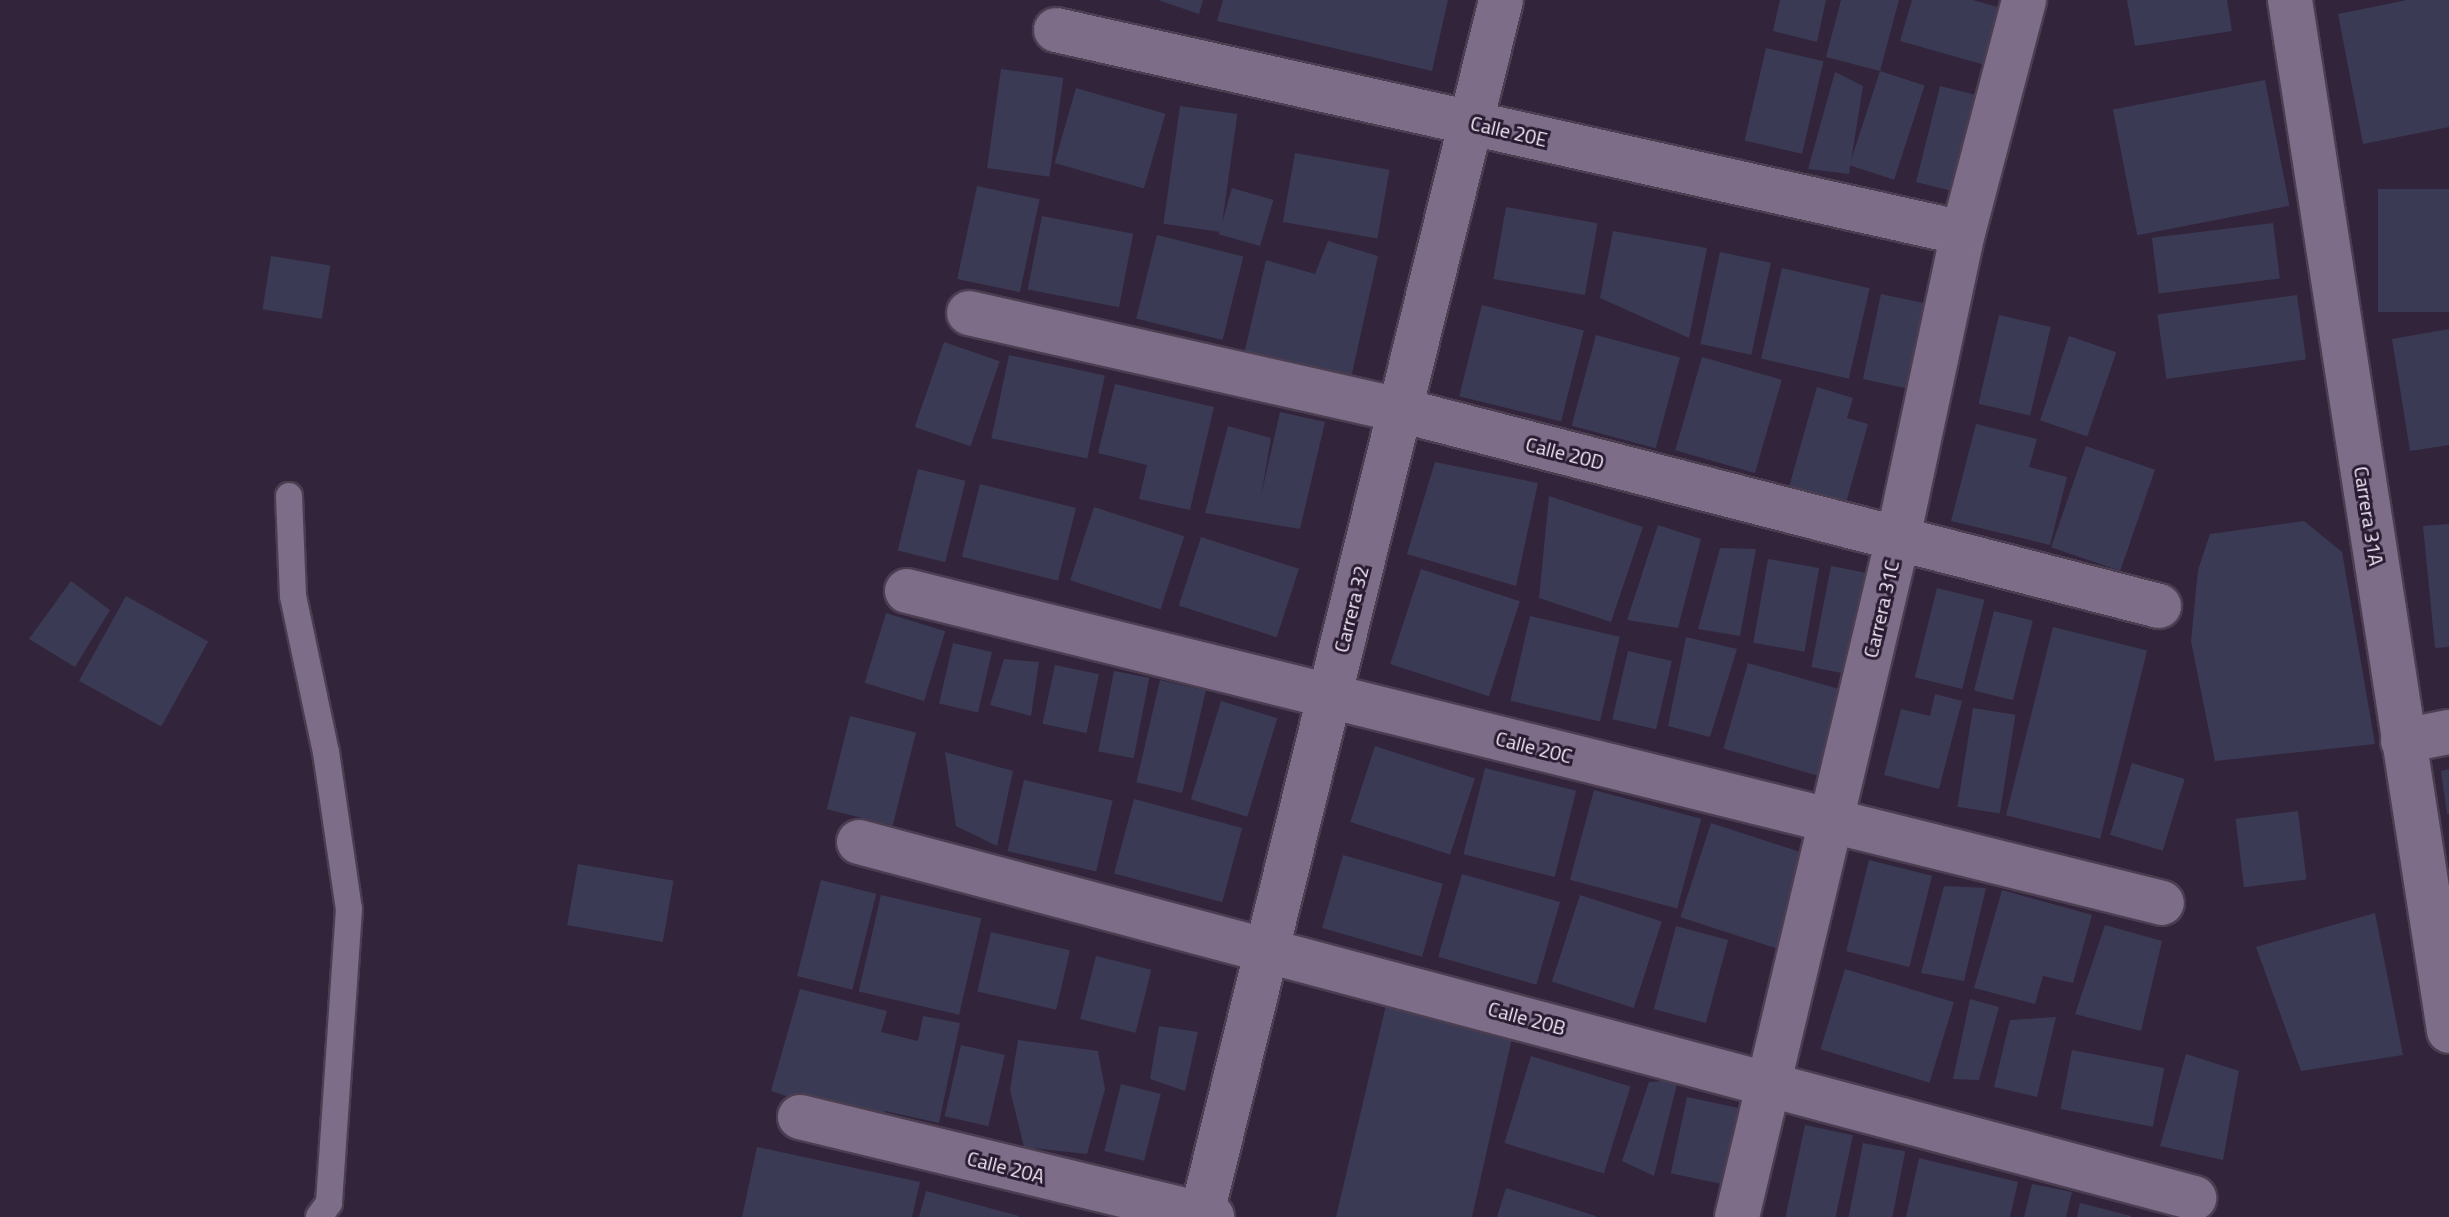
<!DOCTYPE html>
<html>
<head>
<meta charset="utf-8">
<style>
  body { margin:0 }
  #map { position:relative; width:2449px; height:1217px; overflow:hidden; background:#32243b; font-family:"Titillium Web",sans-serif }
  div>[style] { position:absolute }
  .building>* { inset:0; background:#3b3a55; transform-origin:0 0 }
  .roads { filter:drop-shadow(2px 0 #4b3e51) drop-shadow(-2px 0 #4b3e51) drop-shadow(0 2px #4b3e51) drop-shadow(0 -2px #4b3e51) }
  .lane>* { height:26px; margin:-13px; padding:0 13px; transform-origin:13px; border-radius:13px; background:#7e6d88 }
  .street>* { height:44px; margin:-22px; padding:0 22px; transform-origin:22px; border-radius:22px; background:#7e6d88 }
  .secondary>* { height:44px; margin:-22px; padding:0 22px; transform-origin:22px; border-radius:22px; background:#7e6d88 }
  span { translate:-50% -50%; white-space:nowrap; text-align:center; line-height:1.15; -webkit-text-stroke:6px #281a30; paint-order:stroke }
  .street-label { font-size:20px; color:#f7eefd }
</style>
</head>
<body>
<div id="map">
  <div class="building">
    <i style="clip-path:polygon(1158px 0,1203px 0,1199px 14px)"></i>
    <i style="clip-path:polygon(1223px 0,1448px 0,1432px 71px,1217px 21px)"></i>
    <i style="clip-path:polygon(1780px 0,1826px 0,1817px 42px,1773px 31px)"></i>
    <i style="clip-path:polygon(1841px 0,1899px 0,1880px 71px,1826px 57px)"></i>
    <i style="clip-path:polygon(1912px 0,1973px 0,2008px 10px,1992px 67px,1900px 41px)"></i>
    <i style="clip-path:polygon(2127px 0,2227px 0,2232px 31px,2135px 46px)"></i>
    <i style="clip-path:polygon(2407px 0,2449px 0,2449px 127px,2363px 144px,2338px 14px)"></i>
    <i style="left:1766px;top:48px;width:59px;height:95px;rotate:13deg"></i>
    <i style="left:1001px;top:69px;width:63px;height:100px;rotate:8deg"></i>
    <i style="left:1880px;top:71px;width:47px;height:99px;rotate:18deg"></i>
    <i style="clip-path:polygon(1835px 72px,1863px 86px,1849px 174px,1808px 169px)"></i>
    <i style="left:2265px;top:80px;width:128px;height:155px;rotate:79deg"></i>
    <i style="left:1940px;top:86px;width:58px;height:99px;rotate:14deg"></i>
    <i style="left:1076px;top:88px;width:93px;height:78px;rotate:16deg"></i>
    <i style="left:1180px;top:106px;width:58px;height:119px;rotate:8deg"></i>
    <i style="left:1295px;top:153px;width:96px;height:70px;rotate:10deg"></i>
    <i style="left:977px;top:186px;width:64px;height:95px;rotate:12deg"></i>
    <i style="left:1232px;top:188px;width:43px;height:48px;rotate:16deg"></i>
    <i style="left:2449px;top:189px;width:123px;height:71px;rotate:90deg"></i>
    <i style="left:1506px;top:207px;width:93px;height:73px;rotate:10deg"></i>
    <i style="left:1042px;top:216px;width:93px;height:75px;rotate:11deg"></i>
    <i style="left:2273px;top:223px;width:56px;height:122px;rotate:83deg"></i>
    <i style="clip-path:polygon(1613px 231px,1707px 248px,1689px 338px,1600px 298px)"></i>
    <i style="left:1157px;top:235px;width:89px;height:86px;rotate:14deg"></i>
    <i style="clip-path:polygon(1328px 241px,1378px 256px,1351px 378px,1244px 354px,1266px 260px,1315px 274px)"></i>
    <i style="left:1720px;top:252px;width:52px;height:94px;rotate:12deg"></i>
    <i style="left:271px;top:256px;width:60px;height:54px;rotate:9deg"></i>
    <i style="left:1782px;top:268px;width:90px;height:93px;rotate:13deg"></i>
    <i style="left:1881px;top:294px;width:57px;height:87px;rotate:12deg"></i>
    <i style="left:2297px;top:295px;width:65px;height:141px;rotate:82deg"></i>
    <i style="left:1482px;top:305px;width:105px;height:94px;rotate:14deg"></i>
    <i style="left:1999px;top:315px;width:53px;height:91px;rotate:13deg"></i>
    <i style="clip-path:polygon(2449px 329px,2449px 445px,2410px 451px,2392px 339px)"></i>
    <i style="left:1596px;top:335px;width:87px;height:94px;rotate:15deg"></i>
    <i style="left:2069px;top:336px;width:50px;height:89px;rotate:19deg"></i>
    <i style="left:944px;top:342px;width:59px;height:90px;rotate:19deg"></i>
    <i style="left:1009px;top:355px;width:98px;height:85px;rotate:12deg"></i>
    <i style="left:1702px;top:357px;width:83px;height:97px;rotate:16deg"></i>
    <i style="clip-path:polygon(1115px 384px,1214px 407px,1190px 510px,1139px 499px,1147px 465px,1098px 453px)"></i>
    <i style="clip-path:polygon(1817px 387px,1853px 398px,1847px 418px,1868px 424px,1846px 503px,1789px 487px)"></i>
    <i style="clip-path:polygon(1280px 412px,1325px 422px,1300px 529px,1205px 513px,1228px 426px,1271px 438px,1261px 496px)"></i>
    <i style="clip-path:polygon(1976px 424px,2037px 439px,2029px 467px,2067px 477px,2050px 545px,1951px 521px)"></i>
    <i style="left:2086px;top:446px;width:73px;height:107px;rotate:19deg"></i>
    <i style="clip-path:polygon(1435px 462px,1538px 483px,1516px 586px,1407px 554px)"></i>
    <i style="left:918px;top:469px;width:49px;height:84px;rotate:14deg"></i>
    <i style="left:980px;top:484px;width:99px;height:75px;rotate:14deg"></i>
    <i style="clip-path:polygon(1549px 496px,1643px 527px,1611px 622px,1539px 598px)"></i>
    <i style="left:1094px;top:507px;width:95px;height:77px;rotate:18deg"></i>
    <i style="clip-path:polygon(2304px 521px,2342px 552px,2375px 744px,2215px 761px,2191px 641px,2198px 570px,2210px 534px)"></i>
    <i style="clip-path:polygon(2449px 524px,2449px 647px,2435px 648px,2423px 526px)"></i>
    <i style="clip-path:polygon(1658px 525px,1701px 539px,1678px 628px,1627px 620px)"></i>
    <i style="left:1201px;top:537px;width:103px;height:72px;rotate:18deg"></i>
    <i style="clip-path:polygon(1720px 548px,1756px 549px,1740px 636px,1698px 629px)"></i>
    <i style="left:1768px;top:559px;width:52px;height:85px;rotate:10deg"></i>
    <i style="left:1831px;top:566px;width:46px;height:103px;rotate:11deg"></i>
    <i style="left:1421px;top:569px;width:104px;height:100px;rotate:18deg"></i>
    <i style="clip-path:polygon(71px 581px,110px 610px,75px 667px,29px 639px)"></i>
    <i style="left:1937px;top:588px;width:49px;height:92px;rotate:14deg"></i>
    <i style="left:126px;top:596px;width:94px;height:97px;rotate:29deg"></i>
    <i style="left:1994px;top:611px;width:40px;height:82px;rotate:14deg"></i>
    <i style="left:886px;top:613px;width:62px;height:73px;rotate:17deg"></i>
    <i style="left:1530px;top:616px;width:92px;height:87px;rotate:13deg"></i>
    <i style="left:2053px;top:627px;width:97px;height:194px;rotate:14deg"></i>
    <i style="clip-path:polygon(1686px 637px,1737px 649px,1710px 737px,1668px 726px)"></i>
    <i style="left:953px;top:643px;width:40px;height:62px;rotate:13deg"></i>
    <i style="left:1628px;top:651px;width:45px;height:70px;rotate:13deg"></i>
    <i style="clip-path:polygon(1004px 659px,1039px 662px,1031px 716px,990px 705px)"></i>
    <i style="left:1748px;top:663px;width:101px;height:89px;rotate:16deg"></i>
    <i style="left:1055px;top:665px;width:45px;height:60px;rotate:12deg"></i>
    <i style="left:1114px;top:671px;width:36px;height:82px;rotate:11deg"></i>
    <i style="left:1160px;top:680px;width:47px;height:105px;rotate:13deg"></i>
    <i style="clip-path:polygon(1935px 694px,1962px 701px,1939px 789px,1884px 775px,1901px 709px,1930px 716px)"></i>
    <i style="left:1221px;top:701px;width:59px;height:103px;rotate:17deg"></i>
    <i style="left:1973px;top:708px;width:43px;height:100px;rotate:9deg"></i>
    <i style="left:850px;top:716px;width:68px;height:96px;rotate:14deg"></i>
    <i style="left:1375px;top:746px;width:105px;height:80px;rotate:18deg"></i>
    <i style="clip-path:polygon(945px 752px,1013px 771px,997px 846px,956px 826px)"></i>
    <i style="left:2132px;top:763px;width:55px;height:75px;rotate:17deg"></i>
    <i style="left:1485px;top:768px;width:94px;height:89px;rotate:14deg"></i>
    <i style="clip-path:polygon(2449px 769px,2449px 814px,2447px 814px,2441px 771px)"></i>
    <i style="left:1024px;top:780px;width:91px;height:73px;rotate:13deg"></i>
    <i style="left:1594px;top:790px;width:111px;height:93px;rotate:15deg"></i>
    <i style="left:1134px;top:799px;width:112px;height:77px;rotate:15deg"></i>
    <i style="left:2298px;top:811px;width:69px;height:63px;rotate:83deg"></i>
    <i style="left:1711px;top:823px;width:106px;height:99px;rotate:18deg"></i>
    <i style="left:1343px;top:855px;width:104px;height:76px;rotate:16deg"></i>
    <i style="left:1869px;top:860px;width:65px;height:94px;rotate:14deg"></i>
    <i style="left:578px;top:864px;width:97px;height:62px;rotate:10deg"></i>
    <i style="left:1462px;top:874px;width:102px;height:86px;rotate:16deg"></i>
    <i style="left:821px;top:880px;width:57px;height:99px;rotate:14deg"></i>
    <i style="clip-path:polygon(1944px 886px,1986px 888px,1964px 981px,1921px 973px)"></i>
    <i style="clip-path:polygon(2002px 890px,2092px 915px,2073px 983px,2043px 976px,2035px 1004px,1974px 988px)"></i>
    <i style="left:881px;top:895px;width:103px;height:99px;rotate:13deg"></i>
    <i style="left:1580px;top:895px;width:86px;height:91px;rotate:18deg"></i>
    <i style="clip-path:polygon(2375px 913px,2403px 1055px,2301px 1071px,2256px 947px)"></i>
    <i style="clip-path:polygon(2105px 925px,2162px 941px,2141px 1031px,2075px 1014px)"></i>
    <i style="left:1676px;top:926px;width:54px;height:86px;rotate:15deg"></i>
    <i style="left:991px;top:932px;width:81px;height:61px;rotate:13deg"></i>
    <i style="left:1096px;top:956px;width:57px;height:65px;rotate:14deg"></i>
    <i style="left:1845px;top:969px;width:114px;height:84px;rotate:17deg"></i>
    <i style="clip-path:polygon(800px 989px,887px 1011px,881px 1032px,918px 1041px,923px 1016px,960px 1023px,939px 1123px,885px 1111px,878px 1126px,771px 1091px)"></i>
    <i style="clip-path:polygon(1970px 999px,1999px 1007px,1979px 1080px,1953px 1079px)"></i>
    <i style="clip-path:polygon(1386px 1005px,1512px 1038px,1472px 1217px,1336px 1217px)"></i>
    <i style="clip-path:polygon(2056px 1017px,2037px 1097px,1994px 1087px,2010px 1020px)"></i>
    <i style="clip-path:polygon(1159px 1026px,1198px 1032px,1185px 1091px,1150px 1079px)"></i>
    <i style="clip-path:polygon(1018px 1040px,1098px 1051px,1105px 1089px,1087px 1154px,1024px 1147px,1010px 1090px)"></i>
    <i style="left:961px;top:1045px;width:45px;height:73px;rotate:13deg"></i>
    <i style="left:2072px;top:1050px;width:94px;height:60px;rotate:11deg"></i>
    <i style="clip-path:polygon(2186px 1054px,2239px 1071px,2223px 1160px,2160px 1146px)"></i>
    <i style="left:1531px;top:1056px;width:104px;height:91px;rotate:17deg"></i>
    <i style="clip-path:polygon(1678px 1080px,1654px 1176px,1622px 1161px,1649px 1082px)"></i>
    <i style="left:1121px;top:1084px;width:41px;height:69px;rotate:14deg"></i>
    <i style="left:1687px;top:1097px;width:53px;height:78px;rotate:12deg"></i>
    <i style="left:1805px;top:1125px;width:49px;height:94px;rotate:12deg"></i>
    <i style="left:1863px;top:1143px;width:43px;height:76px;rotate:11deg"></i>
    <i style="clip-path:polygon(757px 1147px,920px 1182px,912px 1217px,742px 1217px)"></i>
    <i style="clip-path:polygon(1919px 1158px,2018px 1182px,2010px 1217px,1906px 1217px)"></i>
    <i style="clip-path:polygon(2032px 1184px,2072px 1192px,2066px 1217px,2024px 1217px)"></i>
    <i style="clip-path:polygon(1506px 1188px,1596px 1216px,1595px 1217px,1497px 1217px)"></i>
    <i style="clip-path:polygon(926px 1191px,1019px 1216px,1018px 1217px,919px 1217px)"></i>
    <i style="clip-path:polygon(2080px 1203px,2131px 1216px,2131px 1217px,2077px 1217px)"></i>
  </div>
  <div class="roads">
    <div class="lane">
      <i style="left:289px;top:496px;width:100px;rotate:87.7deg"></i>
      <i style="left:293px;top:596px;width:159px;rotate:78.1deg"></i>
      <i style="left:326px;top:752px;width:159px;rotate:81.7deg"></i>
      <i style="left:349px;top:909px;width:295px;rotate:93.9deg"></i>
      <i style="left:329px;top:1203px;width:17px;rotate:126deg"></i>
    </div>
    <div class="street">
      <i style="left:2290px;top:0;width:1043px;rotate:81.23deg"></i>
      <i style="left:1056px;top:30px;width:929px;rotate:12.62deg"></i>
      <i style="left:969px;top:313px;width:442px;rotate:12.7deg"></i>
      <i style="left:1400px;top:410px;width:784px;rotate:14.48deg"></i>
      <i style="left:907px;top:591px;width:1293px;rotate:13.96deg"></i>
      <i style="left:2403px;top:741px;width:47px;rotate:-11.1deg"></i>
      <i style="left:859px;top:842px;width:1382px;rotate:14.93deg"></i>
      <i style="left:800px;top:1117px;width:424px;rotate:13.6deg"></i>
      <i style="left:1737px;top:1217px;width:698px;rotate:-76.66deg"></i>
      <i style="left:1898px;top:538px;width:312px;rotate:-78deg"></i>
      <i style="left:1963px;top:233px;width:241px;rotate:-75.3deg"></i>
    </div>
    <div class="secondary">
      <i style="left:1201px;top:1217px;width:1253px;rotate:-76.15deg"></i>
    </div>
  </div>
  <div class="street-label">
    <span style="left:1509px;top:131px;rotate:13deg">Calle 20E</span>
    <span style="left:1565px;top:453px;rotate:14deg">Calle 20D</span>
    <span style="left:2369px;top:516px;rotate:81deg">Carrera 31A</span>
    <span style="left:1351px;top:609px;rotate:-76deg">Carrera 32</span>
    <span style="left:1881px;top:609px;rotate:-77deg">Carrera 31C</span>
    <span style="left:1534px;top:747px;rotate:14deg">Calle 20C</span>
    <span style="left:1527px;top:1018px;rotate:15deg">Calle 20B</span>
    <span style="left:1006px;top:1167px;rotate:14deg">Calle 20A</span>
  </div>
</div>
</body>
</html>
